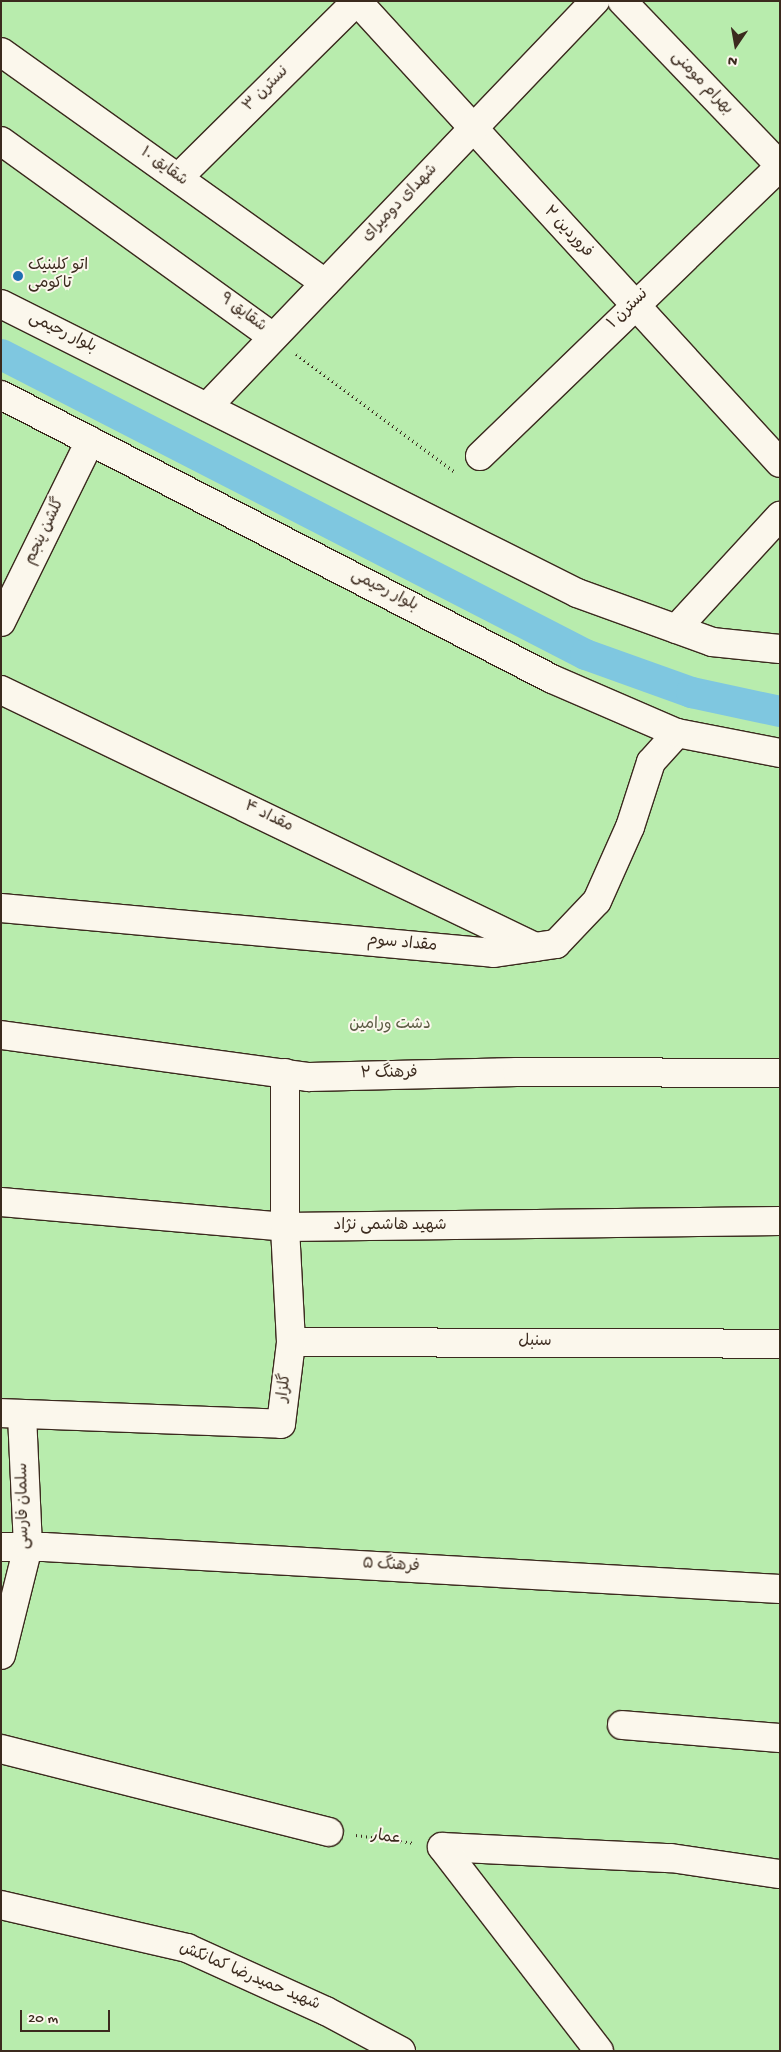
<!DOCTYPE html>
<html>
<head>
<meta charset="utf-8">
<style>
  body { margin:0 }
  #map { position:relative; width:781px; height:2052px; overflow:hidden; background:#f4e8d8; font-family:"Gochi Hand","Playpen Sans Arabic",sans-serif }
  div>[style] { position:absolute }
  .green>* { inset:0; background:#b8ecad; transform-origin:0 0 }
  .canal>* { height:31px; margin:-15.5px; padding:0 15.5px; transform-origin:15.5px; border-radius:15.5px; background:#7fc7e0 }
  .path>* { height:3px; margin-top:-1.5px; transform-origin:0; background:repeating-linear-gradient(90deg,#3b2a1e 0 1px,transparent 0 5px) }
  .roads { filter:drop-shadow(1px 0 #3b2a1e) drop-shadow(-1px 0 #3b2a1e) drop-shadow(0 1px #3b2a1e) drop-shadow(0 -1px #3b2a1e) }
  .minor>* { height:28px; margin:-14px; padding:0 14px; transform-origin:14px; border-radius:14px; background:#fbf7ec }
  .major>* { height:28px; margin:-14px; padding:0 14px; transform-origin:14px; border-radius:14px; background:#fbf7ec }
  .dots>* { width:14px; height:14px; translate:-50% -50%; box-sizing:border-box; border:2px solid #fbf7ec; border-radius:50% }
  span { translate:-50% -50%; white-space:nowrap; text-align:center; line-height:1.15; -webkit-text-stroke:4px #fbf7ec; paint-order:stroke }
  .street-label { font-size:16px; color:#3b2a1e }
  .poi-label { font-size:16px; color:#3b2a1e }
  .left { translate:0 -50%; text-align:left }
  .park-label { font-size:16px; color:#5a5a42 }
  .frame { position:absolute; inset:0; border:2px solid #3b2a1e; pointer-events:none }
  .north { position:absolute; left:711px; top:20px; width:50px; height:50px; -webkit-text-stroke:4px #fbf7ec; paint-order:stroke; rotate:192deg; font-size:14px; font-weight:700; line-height:20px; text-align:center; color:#3b2a1e }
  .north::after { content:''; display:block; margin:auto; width:18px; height:22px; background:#3b2a1e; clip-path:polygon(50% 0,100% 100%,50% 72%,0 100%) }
  .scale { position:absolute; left:20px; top:2010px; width:90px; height:22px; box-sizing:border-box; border:2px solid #3b2a1e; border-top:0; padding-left:6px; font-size:15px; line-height:18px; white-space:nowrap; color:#3b2a1e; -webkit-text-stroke:4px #fbf7ec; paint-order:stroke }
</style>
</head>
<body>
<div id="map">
  <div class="green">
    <i style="left:1px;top:1px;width:779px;height:2050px"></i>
  </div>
  <div class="canal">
    <i style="left:1px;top:354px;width:657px;rotate:27.19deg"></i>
    <i style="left:585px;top:654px;width:113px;rotate:19.7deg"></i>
    <i style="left:691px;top:692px;width:91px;rotate:12.1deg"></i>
  </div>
  <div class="path">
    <i style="left:296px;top:354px;width:198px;rotate:36.6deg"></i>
    <i style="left:356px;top:1835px;width:59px;rotate:7.9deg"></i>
  </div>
  <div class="roads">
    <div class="minor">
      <i style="left:622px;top:1px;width:228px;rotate:46.2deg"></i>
      <i style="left:1px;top:52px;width:398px;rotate:35.5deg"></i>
      <i style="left:1px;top:141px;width:335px;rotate:35.8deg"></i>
      <i style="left:178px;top:178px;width:252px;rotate:-44.7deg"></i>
      <i style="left:357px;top:1px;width:626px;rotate:47.52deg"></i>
      <i style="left:207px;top:407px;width:562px;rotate:-46.3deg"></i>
      <i style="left:480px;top:456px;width:417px;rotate:-44deg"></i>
      <i style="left:1px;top:622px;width:202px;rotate:-63.8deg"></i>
      <i style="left:676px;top:629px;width:154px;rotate:-47.4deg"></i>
      <i style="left:1px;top:690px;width:593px;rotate:25.7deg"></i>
      <i style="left:1px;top:908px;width:495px;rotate:5.2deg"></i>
      <i style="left:494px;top:953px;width:63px;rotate:-8.3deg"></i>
      <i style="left:556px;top:944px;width:59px;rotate:-46.4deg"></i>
      <i style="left:597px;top:901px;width:81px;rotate:-66deg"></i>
      <i style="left:630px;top:827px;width:68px;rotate:-72.1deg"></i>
      <i style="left:651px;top:762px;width:39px;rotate:-48deg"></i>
      <i style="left:1px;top:1035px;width:311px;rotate:7.8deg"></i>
      <i style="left:309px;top:1077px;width:208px;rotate:-1.4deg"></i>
      <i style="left:517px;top:1072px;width:263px;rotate:0.2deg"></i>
      <i style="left:1px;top:1202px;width:285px;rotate:5deg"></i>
      <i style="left:285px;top:1227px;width:495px;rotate:-0.7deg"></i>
      <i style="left:291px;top:1342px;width:489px;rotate:0.2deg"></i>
      <i style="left:1px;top:1413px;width:280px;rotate:2.2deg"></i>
      <i style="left:281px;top:1424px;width:83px;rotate:-83deg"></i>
      <i style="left:291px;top:1342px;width:115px;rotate:-93deg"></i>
      <i style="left:285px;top:1227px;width:154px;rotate:-90deg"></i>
      <i style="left:1px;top:1547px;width:43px"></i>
      <i style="left:44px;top:1547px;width:737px;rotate:3.27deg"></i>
      <i style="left:1px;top:1655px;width:111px;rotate:-76deg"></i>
      <i style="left:28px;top:1547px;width:133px;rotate:-92.6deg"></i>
      <i style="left:622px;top:1725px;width:159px;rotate:4.7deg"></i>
      <i style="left:1px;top:1749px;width:338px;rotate:14.2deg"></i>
      <i style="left:442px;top:1847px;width:229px;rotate:2.8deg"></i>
      <i style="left:671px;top:1858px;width:110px;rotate:8.4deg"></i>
      <i style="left:442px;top:1847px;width:257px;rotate:52.4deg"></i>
      <i style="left:1px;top:1905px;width:191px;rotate:13deg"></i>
      <i style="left:187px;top:1948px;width:153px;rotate:24.4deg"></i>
      <i style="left:326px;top:2011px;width:85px;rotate:28.1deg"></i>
    </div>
    <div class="major">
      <i style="left:1px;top:304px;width:644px;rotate:26.64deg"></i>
      <i style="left:577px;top:593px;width:144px;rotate:19.9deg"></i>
      <i style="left:712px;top:642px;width:68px;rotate:5.9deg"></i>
      <i style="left:1px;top:395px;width:620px;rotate:27.27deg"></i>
      <i style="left:552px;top:679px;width:136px;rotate:23.4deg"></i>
      <i style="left:677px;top:733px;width:105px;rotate:11deg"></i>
    </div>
  </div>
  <div class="dots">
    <i style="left:18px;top:276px;background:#1f6fb2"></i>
  </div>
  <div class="street-label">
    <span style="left:701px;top:84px;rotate:46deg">بهرام مومنی</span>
    <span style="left:267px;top:90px;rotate:-45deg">نسترن ۳</span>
    <span style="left:163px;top:168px;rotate:36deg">شقایق ۱۰</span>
    <span style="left:401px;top:204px;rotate:-46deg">شهدای دومیرای</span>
    <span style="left:567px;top:233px;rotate:47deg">فروردین ۲</span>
    <span style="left:629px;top:310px;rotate:-44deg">نسترن ۱</span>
    <span style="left:242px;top:314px;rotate:36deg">شقایق ۹</span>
    <span style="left:62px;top:334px;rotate:26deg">بلوار رحیمی</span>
    <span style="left:46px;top:532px;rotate:-64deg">گلشن پنجم</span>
    <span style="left:384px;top:592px;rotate:27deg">بلوار رحیمی</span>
    <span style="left:268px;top:818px;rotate:26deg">مقداد ۴</span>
    <span style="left:402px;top:945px;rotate:5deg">مقداد سوم</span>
    <span style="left:389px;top:1075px;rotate:-1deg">فرهنگ ۲</span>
    <span style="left:390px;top:1227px">شهید هاشمی نژاد</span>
    <span style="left:535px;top:1343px">سنبل</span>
    <span style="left:286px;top:1388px;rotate:-83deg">گلزار</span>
    <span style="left:25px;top:1506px;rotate:-91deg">سلمان فارسی</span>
    <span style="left:391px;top:1567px;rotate:3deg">فرهنگ ۵</span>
    <span style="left:386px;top:1839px;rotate:8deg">عمار</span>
    <span style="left:249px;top:1978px;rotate:23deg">شهید حمیدرضا کمانکش</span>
  </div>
  <div class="poi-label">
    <span class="left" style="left:28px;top:276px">اتو کلینیک<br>تاکومی</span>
  </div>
  <div class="park-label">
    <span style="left:390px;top:1026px">دشت ورامین</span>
  </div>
  <div class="frame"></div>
  <div class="north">N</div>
  <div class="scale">20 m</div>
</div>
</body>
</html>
